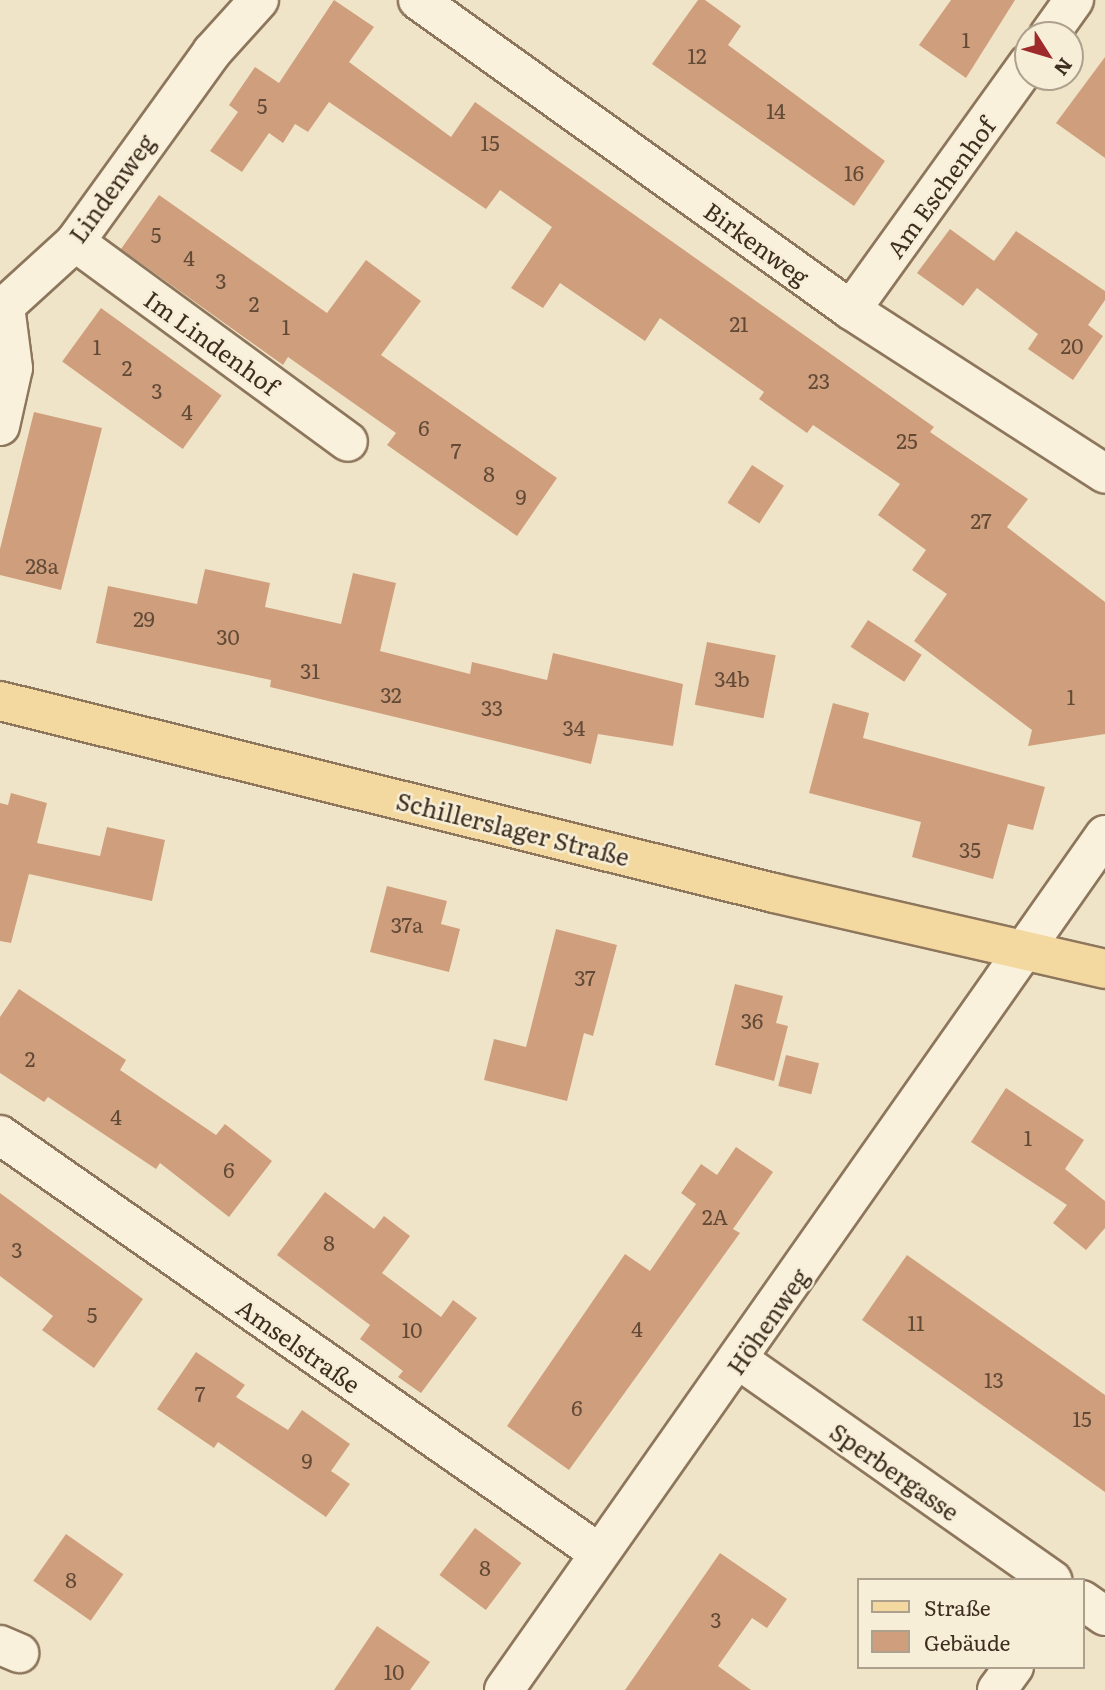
<!DOCTYPE html>
<html>
<head>
<meta charset="utf-8">
<style>
  body { margin:0 }
  #map { position:relative; width:1105px; height:1690px; overflow:hidden; background:#f0e4c8; font-family:Literata,serif }
  div>[style] { position:absolute }
  .building>* { inset:0; background:#cf9f7d; transform-origin:0 0 }
  .roads { filter:drop-shadow(2px 0 #8d765c) drop-shadow(-2px 0 #8d765c) drop-shadow(0 2px #8d765c) drop-shadow(0 -2px #8d765c) }
  .minor>* { height:38px; margin:-19px; padding:0 19px; transform-origin:19px; border-radius:19px; background:#faf1dc }
  .major>* { height:38px; margin:-19px; padding:0 19px; transform-origin:19px; border-radius:19px; background:#f3d9a0 }
  span { translate:-50% -50%; white-space:nowrap; text-align:center; line-height:1.15; -webkit-text-stroke:5px #f7eed8; paint-order:stroke }
  .number-label { font-size:21px; color:#624a37 }
  .number-label span { -webkit-text-stroke-width:0 }
  .street-label { font-size:24px; color:#3d2e20 }
  .legend { position:absolute; left:857px; top:1578px; width:228px; height:91px; box-sizing:border-box; background:#f7eed8; border:2px solid #ada18e; margin:0; padding:9px 12px; list-style:none; font-size:21px; color:#3d2e20 }
  .legend li { display:flex; align-items:center; gap:14px; height:35px }
  .legend b { width:35px; border:2px solid #ada18e }
  .north { position:absolute; left:1014px; top:21px; width:70px; height:70px; box-sizing:border-box; background:#f7eed8; border:2px solid #ada18e; border-radius:50%; rotate:127deg; font-size:19px; font-weight:700; line-height:28px; text-align:center; color:#3d2e20 }
  .north::after { content:''; display:block; margin:auto; width:24px; height:32px; background:#9e2a2b; clip-path:polygon(50% 0,100% 100%,50% 72%,0 100%) }
</style>
</head>
<body>
<div id="map">
  <div class="building">
    <i style="clip-path:polygon(334px 0,374px 27px,349px 62px,451px 137px,475px 102px,934px 427px,930px 432px,1028px 499px,1007px 527px,1105px 602px,1105px 734px,1028px 746px,1032px 730px,914px 641px,947px 594px,912px 570px,926px 550px,878px 515px,900px 484px,813px 425px,807px 433px,759px 399px,764px 392px,660px 318px,645px 341px,560px 283px,543px 308px,511px 288px,552px 227px,500px 190px,486px 209px,329px 102px,308px 132px,295px 124px,283px 143px,269px 133px,242px 172px,210px 151px,238px 112px,229px 105px,255px 67px,279px 83px)"></i>
    <i style="clip-path:polygon(698px 0,705px 0,741px 26px,728px 45px,885px 161px,854px 206px,652px 64px)"></i>
    <i style="clip-path:polygon(951px 0,1015px 0,966px 78px,919px 45px)"></i>
    <i style="clip-path:polygon(1105px 57px,1105px 158px,1056px 123px)"></i>
    <i style="clip-path:polygon(159px 195px,327px 313px,366px 260px,421px 301px,381px 355px,557px 478px,517px 536px,387px 445px,396px 433px,288px 357px,283px 365px,121px 249px)"></i>
    <i style="clip-path:polygon(950px 229px,994px 261px,1016px 231px,1105px 291px,1105px 300px,1088px 325px,1103px 336px,1073px 380px,1028px 349px,1038px 334px,977px 288px,963px 306px,917px 273px)"></i>
    <i style="left:101px;top:308px;width:149px;height:66px;rotate:36deg"></i>
    <i style="clip-path:polygon(34px 412px,102px 428px,61px 590px,0 575px,0 549px)"></i>
    <i style="left:752px;top:465px;width:38px;height:45px;rotate:33deg"></i>
    <i style="clip-path:polygon(205px 569px,270px 583px,265px 607px,341px 624px,353px 573px,396px 583px,380px 651px,470px 674px,472px 662px,547px 680px,553px 653px,683px 684px,673px 746px,598px 734px,591px 764px,270px 687px,271px 680px,96px 643px,108px 586px,197px 604px)"></i>
    <i style="left:868px;top:620px;width:64px;height:32px;rotate:33deg"></i>
    <i style="left:707px;top:642px;width:70px;height:64px;rotate:11deg"></i>
    <i style="clip-path:polygon(833px 703px,869px 713px,863px 738px,1045px 787px,1033px 830px,1008px 824px,993px 879px,912px 857px,921px 822px,809px 793px)"></i>
    <i style="clip-path:polygon(11px 793px,47px 803px,37px 843px,100px 856px,107px 827px,165px 840px,152px 901px,29px 874px,11px 943px,0 941px,0 803px,8px 805px)"></i>
    <i style="clip-path:polygon(387px 886px,447px 901px,441px 924px,460px 929px,449px 972px,370px 952px)"></i>
    <i style="clip-path:polygon(556px 929px,617px 945px,593px 1036px,584px 1033px,567px 1101px,484px 1080px,494px 1039px,526px 1047px)"></i>
    <i style="clip-path:polygon(735px 984px,783px 996px,776px 1023px,788px 1026px,774px 1081px,715px 1065px)"></i>
    <i style="clip-path:polygon(19px 989px,126px 1060px,120px 1070px,216px 1135px,225px 1124px,272px 1161px,229px 1217px,160px 1163px,156px 1169px,48px 1097px,44px 1102px,0 1073px,0 1017px)"></i>
    <i style="left:786px;top:1055px;width:34px;height:32px;rotate:14deg"></i>
    <i style="clip-path:polygon(1006px 1088px,1084px 1140px,1065px 1169px,1105px 1201px,1105px 1228px,1086px 1250px,1053px 1223px,1067px 1205px,971px 1142px)"></i>
    <i style="clip-path:polygon(736px 1147px,773px 1172px,733px 1229px,740px 1233px,569px 1470px,507px 1426px,625px 1254px,650px 1271px,696px 1204px,681px 1193px,701px 1164px,717px 1175px)"></i>
    <i style="clip-path:polygon(325px 1192px,374px 1229px,384px 1216px,410px 1236px,382px 1273px,441px 1317px,453px 1300px,477px 1318px,421px 1393px,398px 1377px,403px 1371px,360px 1339px,370px 1325px,277px 1255px)"></i>
    <i style="clip-path:polygon(0 1193px,143px 1299px,94px 1368px,42px 1330px,53px 1316px,0 1276px)"></i>
    <i style="clip-path:polygon(907px 1255px,1105px 1395px,1105px 1492px,862px 1320px)"></i>
    <i style="clip-path:polygon(196px 1352px,245px 1385px,236px 1397px,288px 1430px,302px 1410px,350px 1444px,331px 1471px,350px 1484px,326px 1517px,218px 1442px,214px 1448px,157px 1409px)"></i>
    <i style="left:475px;top:1528px;width:58px;height:59px;rotate:37deg"></i>
    <i style="left:66px;top:1534px;width:70px;height:57px;rotate:35deg"></i>
    <i style="clip-path:polygon(720px 1553px,787px 1599px,767px 1628px,752px 1618px,718px 1666px,751px 1690px,625px 1690px)"></i>
    <i style="clip-path:polygon(377px 1626px,430px 1662px,410px 1690px,334px 1690px)"></i>
  </div>
  <div class="roads">
    <div class="minor">
      <i style="left:418px;top:0;width:533px;rotate:35.6deg"></i>
      <i style="left:851px;top:310px;width:302px;rotate:32.8deg"></i>
      <i style="left:1049px;top:35px;width:43px;rotate:-54.5deg"></i>
      <i style="left:75px;top:242px;width:338px;rotate:36.2deg"></i>
      <i style="left:851px;top:310px;width:303px;rotate:-54.3deg"></i>
      <i style="left:0;top:426px;width:59px;rotate:-77.4deg"></i>
      <i style="left:13px;top:368px;width:63px;rotate:-97.4deg"></i>
      <i style="left:5px;top:306px;width:95px;rotate:-42.4deg"></i>
      <i style="left:75px;top:242px;width:234px;rotate:-54.2deg"></i>
      <i style="left:212px;top:52px;width:70px;rotate:-47.9deg"></i>
      <i style="left:0;top:1135px;width:730px;rotate:34.91deg"></i>
      <i style="left:739px;top:1360px;width:383px;rotate:35.1deg"></i>
      <i style="left:1082px;top:1600px;width:28px;rotate:35deg"></i>
      <i style="left:0;top:1645px;width:21px;rotate:23deg"></i>
      <i style="left:504px;top:1690px;width:1045px;rotate:-54.9deg"></i>
      <i style="left:997px;top:1690px;width:29px;rotate:-54deg"></i>
    </div>
    <div class="major">
      <i style="left:0;top:701px;width:797px;rotate:13.93deg"></i>
      <i style="left:774px;top:893px;width:340px;rotate:12.9deg"></i>
    </div>
  </div>
  <div class="number-label">
    <span style="left:966px;top:39px">1</span>
    <span style="left:697px;top:55px">12</span>
    <span style="left:262px;top:105px">5</span>
    <span style="left:776px;top:110px">14</span>
    <span style="left:490px;top:142px">15</span>
    <span style="left:854px;top:172px">16</span>
    <span style="left:156px;top:234px">5</span>
    <span style="left:189px;top:257px">4</span>
    <span style="left:221px;top:280px">3</span>
    <span style="left:254px;top:303px">2</span>
    <span style="left:739px;top:323px">21</span>
    <span style="left:286px;top:326px">1</span>
    <span style="left:1072px;top:345px">20</span>
    <span style="left:97px;top:346px">1</span>
    <span style="left:127px;top:367px">2</span>
    <span style="left:819px;top:380px">23</span>
    <span style="left:157px;top:390px">3</span>
    <span style="left:187px;top:411px">4</span>
    <span style="left:424px;top:427px">6</span>
    <span style="left:907px;top:440px">25</span>
    <span style="left:456px;top:450px">7</span>
    <span style="left:489px;top:473px">8</span>
    <span style="left:521px;top:496px">9</span>
    <span style="left:981px;top:520px">27</span>
    <span style="left:42px;top:565px">28a</span>
    <span style="left:144px;top:618px">29</span>
    <span style="left:228px;top:636px">30</span>
    <span style="left:310px;top:670px">31</span>
    <span style="left:732px;top:678px">34b</span>
    <span style="left:391px;top:694px">32</span>
    <span style="left:1071px;top:696px">1</span>
    <span style="left:492px;top:707px">33</span>
    <span style="left:574px;top:727px">34</span>
    <span style="left:970px;top:849px">35</span>
    <span style="left:407px;top:924px">37a</span>
    <span style="left:585px;top:977px">37</span>
    <span style="left:752px;top:1020px">36</span>
    <span style="left:30px;top:1058px">2</span>
    <span style="left:116px;top:1116px">4</span>
    <span style="left:1028px;top:1137px">1</span>
    <span style="left:229px;top:1169px">6</span>
    <span style="left:715px;top:1216px">2A</span>
    <span style="left:329px;top:1242px">8</span>
    <span style="left:17px;top:1249px">3</span>
    <span style="left:92px;top:1314px">5</span>
    <span style="left:916px;top:1322px">11</span>
    <span style="left:637px;top:1328px">4</span>
    <span style="left:412px;top:1329px">10</span>
    <span style="left:994px;top:1379px">13</span>
    <span style="left:200px;top:1393px">7</span>
    <span style="left:577px;top:1407px">6</span>
    <span style="left:1082px;top:1418px">15</span>
    <span style="left:307px;top:1460px">9</span>
    <span style="left:485px;top:1567px">8</span>
    <span style="left:71px;top:1579px">8</span>
    <span style="left:716px;top:1619px">3</span>
    <span style="left:394px;top:1671px">10</span>
  </div>
  <div class="street-label">
    <span style="left:940px;top:187px;rotate:-54deg">Am Eschenhof</span>
    <span style="left:111px;top:188px;rotate:-54deg">Lindenweg</span>
    <span style="left:757px;top:243px;rotate:36deg">Birkenweg</span>
    <span style="left:212px;top:342px;rotate:36deg">Im Lindenhof</span>
    <span style="left:513px;top:828px;rotate:14deg">Schillerslager Straße</span>
    <span style="left:767px;top:1321px;rotate:-55deg">Höhenweg</span>
    <span style="left:299px;top:1345px;rotate:35deg">Amselstraße</span>
    <span style="left:895px;top:1471px;rotate:35deg">Sperbergasse</span>
  </div>
  <ul class="legend">
  <li><b style="height:9px;background:#f3d9a0"></b>Straße</li>
  <li><b style="height:19px;background:#cf9f7d"></b>Gebäude</li>
  </ul>
  <div class="north">N</div>
</div>
</body>
</html>
